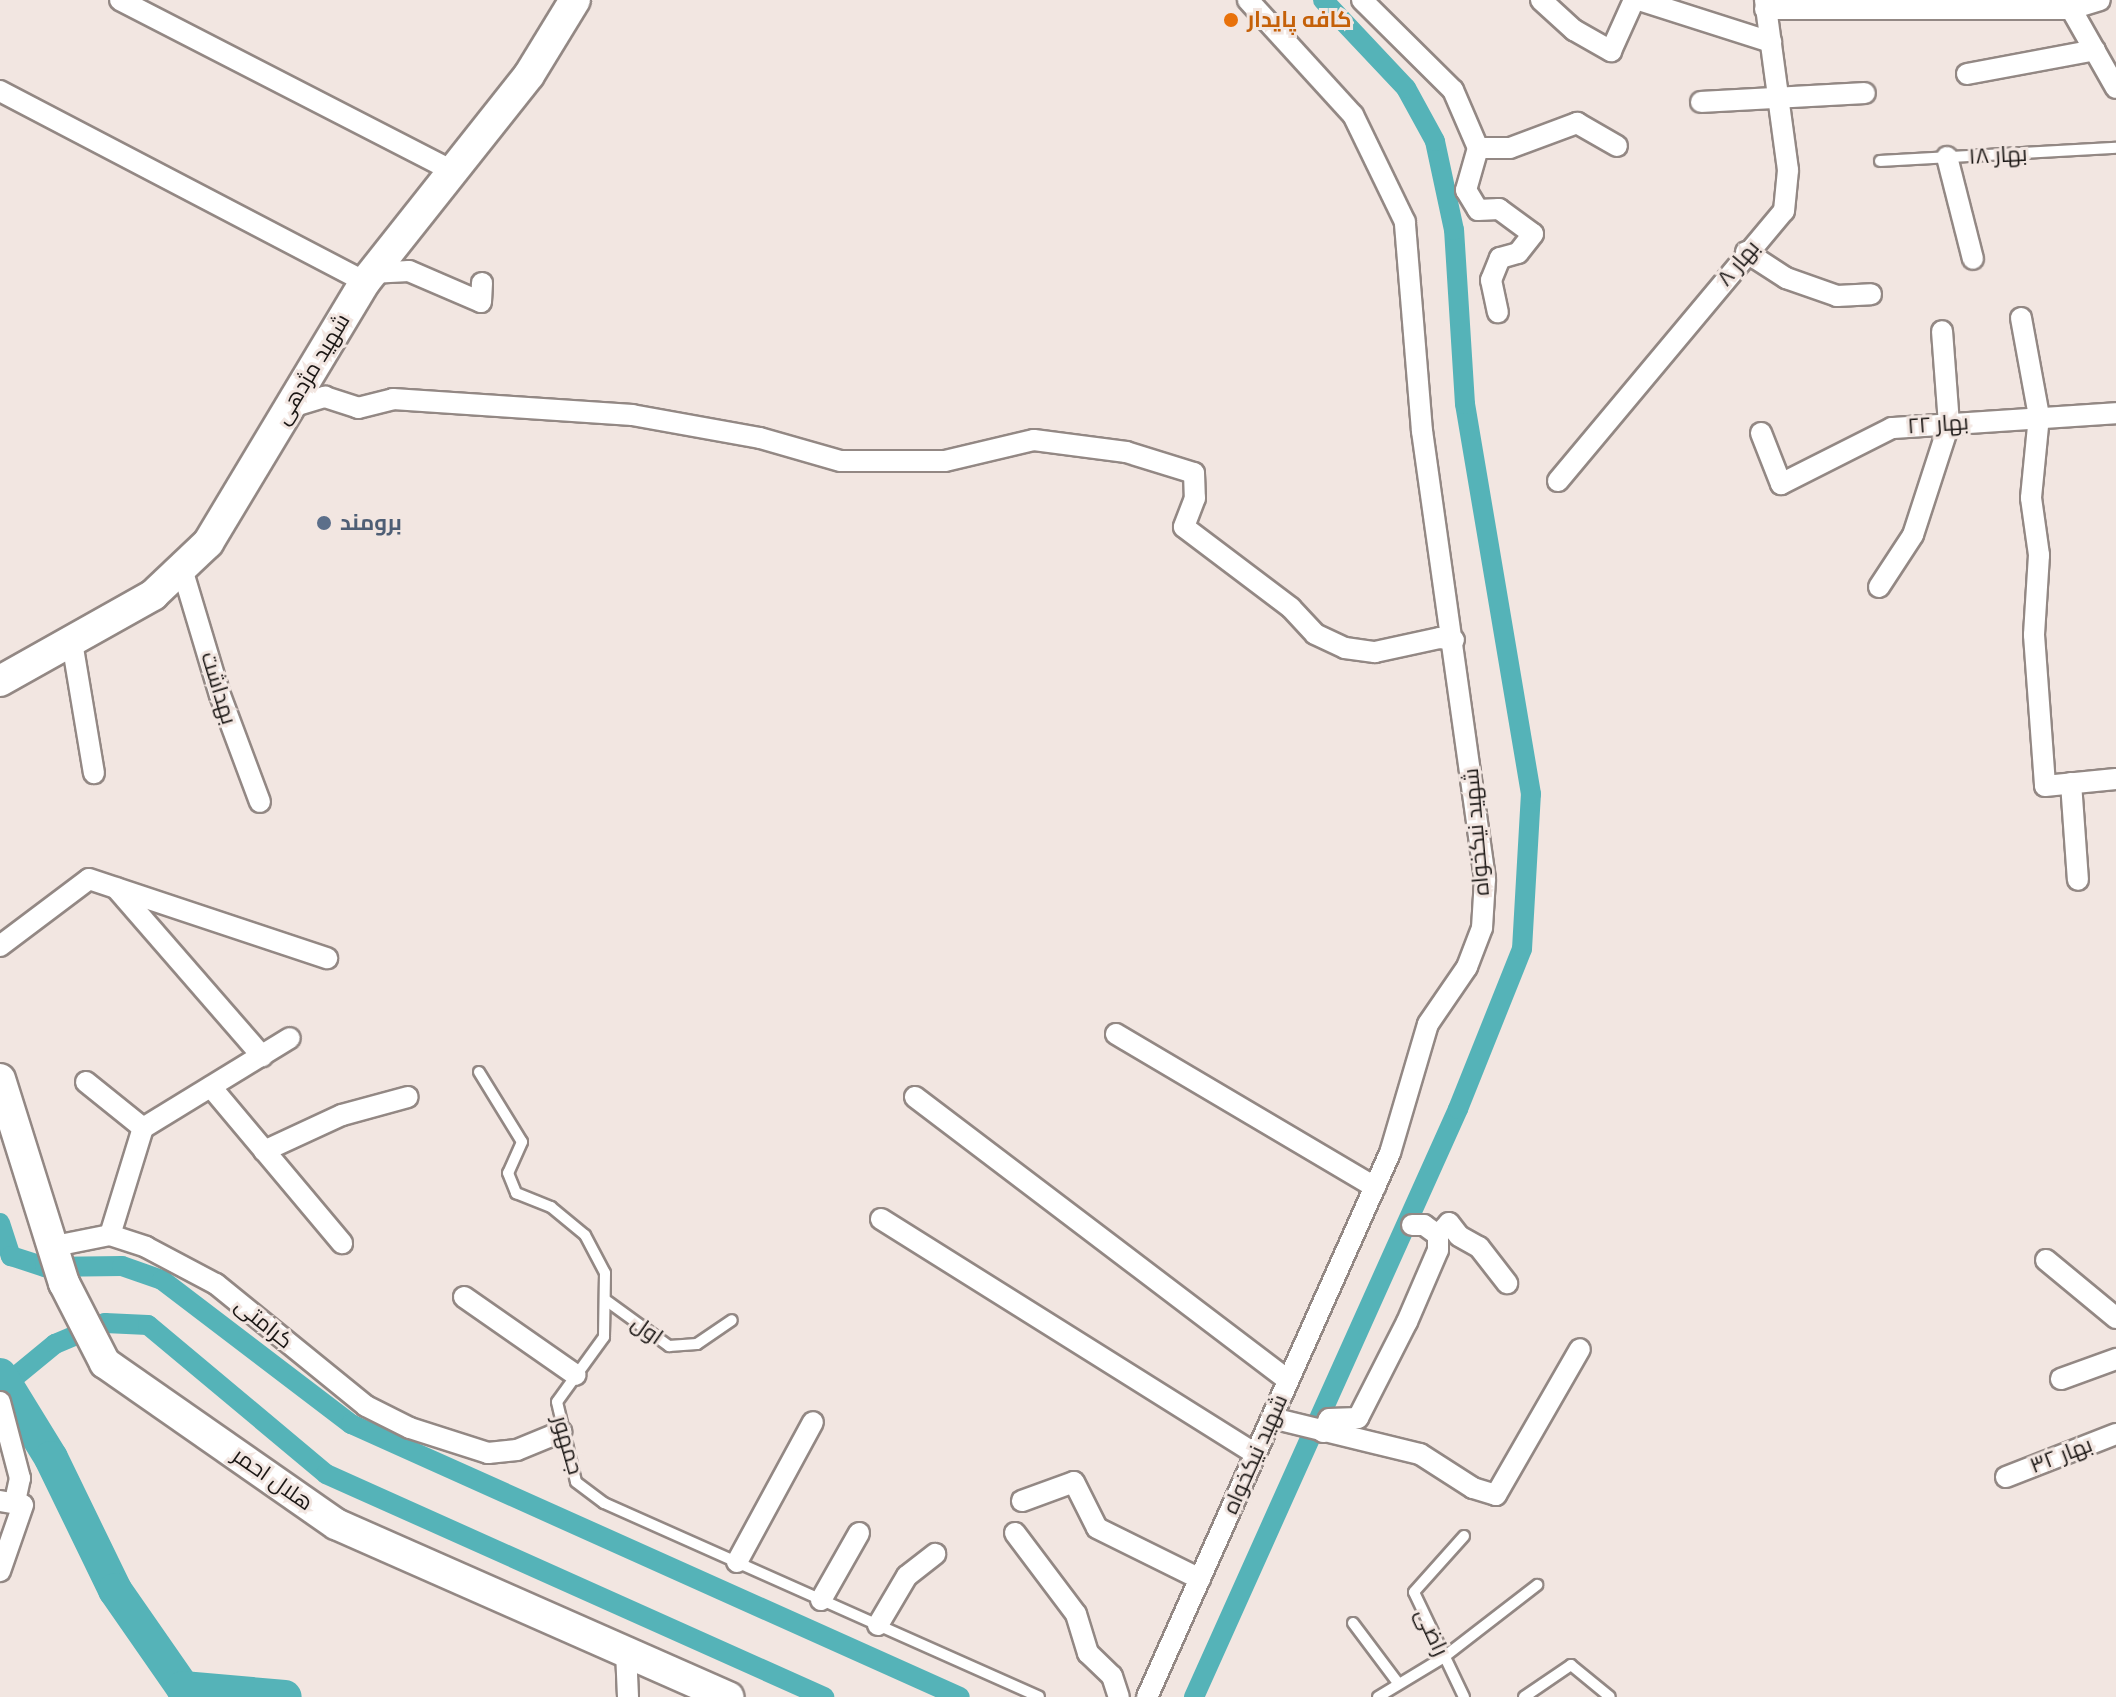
<!DOCTYPE html>
<html>
<head>
<meta charset="utf-8">
<style>
  body { margin:0 }
  #map { position:relative; width:2116px; height:1697px; overflow:hidden; background:#f2e6e1; font-family:Roboto,Cairo,sans-serif }
  div>[style] { position:absolute }
  .canal>* { height:20px; margin:-10px; padding:0 10px; transform-origin:10px; border-radius:10px; background:#55b3b8 }
  .river>* { height:34px; margin:-17px; padding:0 17px; transform-origin:17px; border-radius:17px; background:#55b3b8 }
  .roads { filter:drop-shadow(2px 0 #938884) drop-shadow(-2px 0 #938884) drop-shadow(0 2px #938884) drop-shadow(0 -2px #938884) }
  .service>* { height:10px; margin:-5px; padding:0 5px; transform-origin:5px; border-radius:5px; background:#fff }
  .minor>* { height:20px; margin:-10px; padding:0 10px; transform-origin:10px; border-radius:10px; background:#fff }
  .secondary>* { height:30px; margin:-15px; padding:0 15px; transform-origin:15px; border-radius:15px; background:#fff }
  .dots>* { width:22px; height:22px; translate:-50% -50%; box-sizing:border-box; border:4px solid #f2e6e1; border-radius:50% }
  span { translate:-50% -50%; white-space:nowrap; text-align:center; line-height:1.15; -webkit-text-stroke:6px #f2e6e1; paint-order:stroke }
  .food-label { font-size:22px; color:#c56008; font-weight:700 }
  .left { translate:0 -50%; text-align:left }
  .street-label { font-size:22px; color:#1a1614 }
  .service-label { font-size:22px; color:#4e5e75; font-weight:700 }
</style>
</head>
<body>
<div id="map">
  <div class="canal">
    <i style="left:0;top:1223px;width:35px;rotate:72deg"></i>
    <i style="left:11px;top:1256px;width:36px;rotate:18deg"></i>
    <i style="left:45px;top:1267px;width:77px;rotate:-0.7deg"></i>
    <i style="left:122px;top:1266px;width:42px;rotate:19.3deg"></i>
    <i style="left:162px;top:1280px;width:238px;rotate:37.3deg"></i>
    <i style="left:351px;top:1424px;width:667px;rotate:24.15deg"></i>
    <i style="left:5px;top:1385px;width:65px;rotate:-39.4deg"></i>
    <i style="left:55px;top:1344px;width:54px;rotate:-22.8deg"></i>
    <i style="left:105px;top:1323px;width:43px;rotate:2.7deg"></i>
    <i style="left:148px;top:1325px;width:232px;rotate:39.9deg"></i>
    <i style="left:326px;top:1474px;width:546px;rotate:24.12deg"></i>
    <i style="left:1194px;top:1697px;width:645px;rotate:-65.82deg"></i>
    <i style="left:1458px;top:1109px;width:172px;rotate:-68.2deg"></i>
    <i style="left:1522px;top:949px;width:155px;rotate:-86.7deg"></i>
    <i style="left:1531px;top:794px;width:396px;rotate:-99.6deg"></i>
    <i style="left:1465px;top:404px;width:174px;rotate:-93.6deg"></i>
    <i style="left:1454px;top:230px;width:91px;rotate:-102.1deg"></i>
    <i style="left:1435px;top:141px;width:60px;rotate:-118.7deg"></i>
    <i style="left:1406px;top:88px;width:121px;rotate:-133.3deg"></i>
  </div>
  <div class="river">
    <i style="left:0;top:1375px;width:97px;rotate:58.4deg"></i>
    <i style="left:51px;top:1458px;width:147px;rotate:64.1deg"></i>
    <i style="left:115px;top:1590px;width:119px;rotate:55.2deg"></i>
    <i style="left:183px;top:1688px;width:102px;rotate:5deg"></i>
  </div>
  <div class="roads">
    <div class="service">
      <i style="left:1880px;top:161px;width:236px;rotate:-3.2deg"></i>
      <i style="left:479px;top:1072px;width:82px;rotate:58.4deg"></i>
      <i style="left:522px;top:1142px;width:34px;rotate:114deg"></i>
      <i style="left:508px;top:1173px;width:22px;rotate:68deg"></i>
      <i style="left:516px;top:1193px;width:38px;rotate:22deg"></i>
      <i style="left:551px;top:1207px;width:44px;rotate:39.5deg"></i>
      <i style="left:585px;top:1235px;width:43px;rotate:62.2deg"></i>
      <i style="left:605px;top:1273px;width:64px;rotate:90.9deg"></i>
      <i style="left:604px;top:1337px;width:80px;rotate:125.9deg"></i>
      <i style="left:557px;top:1402px;width:82px;rotate:76.6deg"></i>
      <i style="left:576px;top:1482px;width:35px;rotate:37deg"></i>
      <i style="left:604px;top:1503px;width:476px;rotate:24deg"></i>
      <i style="left:607px;top:1301px;width:77px;rotate:36deg"></i>
      <i style="left:669px;top:1346px;width:28px;rotate:-4deg"></i>
      <i style="left:697px;top:1344px;width:42px;rotate:-34.4deg"></i>
      <i style="left:1353px;top:1623px;width:75px;rotate:53.1deg"></i>
      <i style="left:1378px;top:1697px;width:77px;rotate:-31.2deg"></i>
      <i style="left:1444px;top:1657px;width:118px;rotate:-37.7deg"></i>
      <i style="left:1464px;top:1697px;width:116px;rotate:-115.5deg"></i>
      <i style="left:1414px;top:1592px;width:75px;rotate:-48.2deg"></i>
      <i style="left:1524px;top:1697px;width:57px;rotate:-34.2deg"></i>
      <i style="left:1571px;top:1665px;width:50px;rotate:39.4deg"></i>
    </div>
    <div class="minor">
      <i style="left:120px;top:0;width:377px;rotate:27.2deg"></i>
      <i style="left:1362px;top:0;width:128px;rotate:44.7deg"></i>
      <i style="left:1453px;top:90px;width:63px;rotate:66.7deg"></i>
      <i style="left:1478px;top:148px;width:44px;rotate:105.9deg"></i>
      <i style="left:1466px;top:190px;width:23px;rotate:59deg"></i>
      <i style="left:1478px;top:210px;width:21px;rotate:-3deg"></i>
      <i style="left:1499px;top:209px;width:42px;rotate:36.3deg"></i>
      <i style="left:1533px;top:234px;width:24px;rotate:128deg"></i>
      <i style="left:1518px;top:253px;width:19px;rotate:164deg"></i>
      <i style="left:1500px;top:258px;width:24px;rotate:112deg"></i>
      <i style="left:1491px;top:280px;width:33px;rotate:78deg"></i>
      <i style="left:1541px;top:0;width:45px;rotate:42.3deg"></i>
      <i style="left:1574px;top:30px;width:43px;rotate:29.6deg"></i>
      <i style="left:1611px;top:51px;width:56px;rotate:-65.7deg"></i>
      <i style="left:1639px;top:0;width:139px;rotate:17.7deg"></i>
      <i style="left:2066px;top:0;width:101px;rotate:60.4deg"></i>
      <i style="left:1765px;top:9px;width:306px"></i>
      <i style="left:2071px;top:9px;width:30px;rotate:-17deg"></i>
      <i style="left:1967px;top:74px;width:130px;rotate:-10.6deg"></i>
      <i style="left:0;top:91px;width:412px;rotate:27.6deg"></i>
      <i style="left:1701px;top:102px;width:164px;rotate:-3.1deg"></i>
      <i style="left:1478px;top:148px;width:32px"></i>
      <i style="left:1510px;top:148px;width:72px;rotate:-20.5deg"></i>
      <i style="left:1577px;top:123px;width:46px;rotate:29.9deg"></i>
      <i style="left:1947px;top:157px;width:105px;rotate:75.7deg"></i>
      <i style="left:1746px;top:252px;width:48px;rotate:33deg"></i>
      <i style="left:1786px;top:278px;width:54px;rotate:19.4deg"></i>
      <i style="left:1837px;top:296px;width:34px;rotate:-3deg"></i>
      <i style="left:371px;top:273px;width:38px;rotate:-3deg"></i>
      <i style="left:409px;top:271px;width:78px;rotate:23.3deg"></i>
      <i style="left:481px;top:302px;width:19px;rotate:-87deg"></i>
      <i style="left:2021px;top:318px;width:100px;rotate:79.6deg"></i>
      <i style="left:2039px;top:416px;width:82px;rotate:95.6deg"></i>
      <i style="left:2031px;top:498px;width:58px;rotate:82deg"></i>
      <i style="left:2039px;top:555px;width:80px;rotate:93.6deg"></i>
      <i style="left:2034px;top:635px;width:151px;rotate:85.8deg"></i>
      <i style="left:2045px;top:786px;width:71px;rotate:-5.6deg"></i>
      <i style="left:288px;top:408px;width:39px;rotate:-17deg"></i>
      <i style="left:325px;top:397px;width:35px;rotate:18deg"></i>
      <i style="left:358px;top:408px;width:36px;rotate:-14deg"></i>
      <i style="left:393px;top:399px;width:240px;rotate:3.8deg"></i>
      <i style="left:632px;top:415px;width:130px;rotate:10.2deg"></i>
      <i style="left:760px;top:438px;width:84px;rotate:15.9deg"></i>
      <i style="left:841px;top:461px;width:104px"></i>
      <i style="left:945px;top:461px;width:91px;rotate:-13.3deg"></i>
      <i style="left:1034px;top:440px;width:93px;rotate:7.4deg"></i>
      <i style="left:1126px;top:452px;width:71px;rotate:17.2deg"></i>
      <i style="left:1194px;top:473px;width:25px;rotate:88deg"></i>
      <i style="left:1195px;top:498px;width:31px;rotate:111deg"></i>
      <i style="left:1184px;top:527px;width:134px;rotate:37.1deg"></i>
      <i style="left:1291px;top:608px;width:35px;rotate:47deg"></i>
      <i style="left:1315px;top:634px;width:33px;rotate:25deg"></i>
      <i style="left:1345px;top:648px;width:30px;rotate:8deg"></i>
      <i style="left:1375px;top:652px;width:66px;rotate:-12.2deg"></i>
      <i style="left:1440px;top:638px;width:14px;rotate:8deg"></i>
      <i style="left:1761px;top:433px;width:55px;rotate:68.6deg"></i>
      <i style="left:1781px;top:484px;width:124px;rotate:-26.8deg"></i>
      <i style="left:1892px;top:428px;width:225px;rotate:-3.8deg"></i>
      <i style="left:1558px;top:481px;width:352px;rotate:-50.1deg"></i>
      <i style="left:1784px;top:211px;width:41px;rotate:-84.4deg"></i>
      <i style="left:1788px;top:170px;width:172px;rotate:-97.7deg"></i>
      <i style="left:183px;top:572px;width:128px;rotate:73.3deg"></i>
      <i style="left:220px;top:695px;width:114px;rotate:69.5deg"></i>
      <i style="left:1879px;top:587px;width:62px;rotate:-56.8deg"></i>
      <i style="left:1913px;top:535px;width:117px;rotate:-72deg"></i>
      <i style="left:1949px;top:424px;width:93px;rotate:-94.3deg"></i>
      <i style="left:72px;top:642px;width:133px;rotate:80.5deg"></i>
      <i style="left:2071px;top:783px;width:97px;rotate:85.9deg"></i>
      <i style="left:116px;top:888px;width:223px;rotate:49deg"></i>
      <i style="left:0;top:946px;width:111px;rotate:-37deg"></i>
      <i style="left:89px;top:879px;width:251px;rotate:18.4deg"></i>
      <i style="left:1116px;top:1034px;width:301px;rotate:30.6deg"></i>
      <i style="left:86px;top:1082px;width:73px;rotate:38.9deg"></i>
      <i style="left:211px;top:1087px;width:204px;rotate:50deg"></i>
      <i style="left:915px;top:1097px;width:468px;rotate:37.2deg"></i>
      <i style="left:264px;top:1151px;width:86px;rotate:-24.8deg"></i>
      <i style="left:342px;top:1115px;width:68px;rotate:-15.3deg"></i>
      <i style="left:881px;top:1219px;width:442px;rotate:32.1deg"></i>
      <i style="left:1412px;top:1225px;width:12px"></i>
      <i style="left:1424px;top:1225px;width:17px;rotate:36deg"></i>
      <i style="left:1438px;top:1235px;width:16px;rotate:-47deg"></i>
      <i style="left:1449px;top:1223px;width:16px;rotate:52deg"></i>
      <i style="left:1459px;top:1236px;width:23px;rotate:29deg"></i>
      <i style="left:1479px;top:1247px;width:46px;rotate:52.1deg"></i>
      <i style="left:110px;top:1235px;width:38px;rotate:18deg"></i>
      <i style="left:146px;top:1247px;width:79px;rotate:27.9deg"></i>
      <i style="left:216px;top:1284px;width:193px;rotate:39.1deg"></i>
      <i style="left:366px;top:1406px;width:49px;rotate:26.6deg"></i>
      <i style="left:410px;top:1428px;width:82px;rotate:17.8deg"></i>
      <i style="left:488px;top:1453px;width:29px;rotate:-6deg"></i>
      <i style="left:517px;top:1450px;width:48px;rotate:-22.2deg"></i>
      <i style="left:55px;top:1246px;width:56px;rotate:-11.3deg"></i>
      <i style="left:110px;top:1235px;width:112px;rotate:-72.9deg"></i>
      <i style="left:143px;top:1128px;width:172px;rotate:-31.5deg"></i>
      <i style="left:2046px;top:1260px;width:91px;rotate:39.6deg"></i>
      <i style="left:464px;top:1297px;width:136px;rotate:34.9deg"></i>
      <i style="left:2061px;top:1379px;width:59px;rotate:-20deg"></i>
      <i style="left:0;top:1402px;width:79px;rotate:75.3deg"></i>
      <i style="left:20px;top:1478px;width:25px;rotate:102deg"></i>
      <i style="left:1272px;top:1418px;width:152px;rotate:13.7deg"></i>
      <i style="left:1420px;top:1454px;width:63px;rotate:32.7deg"></i>
      <i style="left:1473px;top:1488px;width:24px;rotate:17deg"></i>
      <i style="left:1496px;top:1495px;width:168px;rotate:-60.1deg"></i>
      <i style="left:1323px;top:1432px;width:14px;rotate:-65deg"></i>
      <i style="left:1329px;top:1419px;width:29px;rotate:-2deg"></i>
      <i style="left:1358px;top:1418px;width:108px;rotate:-63deg"></i>
      <i style="left:1407px;top:1322px;width:78px;rotate:-66.7deg"></i>
      <i style="left:1438px;top:1250px;width:15px;rotate:-90deg"></i>
      <i style="left:2006px;top:1477px;width:118px;rotate:-21.4deg"></i>
      <i style="left:0;top:1501px;width:23px;rotate:10deg"></i>
      <i style="left:23px;top:1505px;width:70px;rotate:109.2deg"></i>
      <i style="left:1022px;top:1501px;width:55px;rotate:-20.1deg"></i>
      <i style="left:1074px;top:1482px;width:51px;rotate:63.4deg"></i>
      <i style="left:1097px;top:1528px;width:115px;rotate:26.3deg"></i>
      <i style="left:1015px;top:1533px;width:101px;rotate:53deg"></i>
      <i style="left:1076px;top:1614px;width:41px;rotate:72.9deg"></i>
      <i style="left:1088px;top:1653px;width:33px;rotate:44deg"></i>
      <i style="left:1112px;top:1676px;width:22px;rotate:72deg"></i>
      <i style="left:737px;top:1562px;width:159px;rotate:-61.5deg"></i>
      <i style="left:821px;top:1600px;width:77px;rotate:-60.4deg"></i>
      <i style="left:878px;top:1625px;width:57px;rotate:-59.4deg"></i>
      <i style="left:907px;top:1576px;width:36px;rotate:-38deg"></i>
      <i style="left:626px;top:1651px;width:46px;rotate:87.5deg"></i>
      <i style="left:1147px;top:1697px;width:596px;rotate:-65.93deg"></i>
      <i style="left:1390px;top:1153px;width:134px;rotate:-73.6deg"></i>
      <i style="left:1428px;top:1024px;width:69px;rotate:-55.6deg"></i>
      <i style="left:1467px;top:967px;width:42px;rotate:-69deg"></i>
      <i style="left:1482px;top:928px;width:49px;rotate:-86.5deg"></i>
      <i style="left:1485px;top:879px;width:452px;rotate:-98deg"></i>
      <i style="left:1422px;top:431px;width:210px;rotate:-94.7deg"></i>
      <i style="left:1405px;top:222px;width:119px;rotate:-115.9deg"></i>
      <i style="left:1353px;top:115px;width:156px;rotate:-132.4deg"></i>
    </div>
    <div class="secondary">
      <i style="left:0;top:681px;width:176px;rotate:-29.3deg"></i>
      <i style="left:153px;top:595px;width:76px;rotate:-43.4deg"></i>
      <i style="left:208px;top:543px;width:305px;rotate:-59deg"></i>
      <i style="left:365px;top:282px;width:264px;rotate:-51.6deg"></i>
      <i style="left:529px;top:75px;width:88px;rotate:-58.5deg"></i>
      <i style="left:0;top:1079px;width:214px;rotate:72.6deg"></i>
      <i style="left:64px;top:1283px;width:90px;rotate:62.9deg"></i>
      <i style="left:105px;top:1363px;width:282px;rotate:34.9deg"></i>
      <i style="left:336px;top:1524px;width:429px;rotate:23.8deg"></i>
    </div>
  </div>
  <div class="dots">
    <i style="left:1231px;top:20px;background:#e8710a"></i>
    <i style="left:324px;top:523px;background:#5c6f8a"></i>
  </div>
  <div class="food-label">
    <span class="left" style="left:1247px;top:20px">کافه پایدار</span>
  </div>
  <div class="street-label">
    <span style="left:1998px;top:155px;rotate:-3deg">بهار ۱۸</span>
    <span style="left:1738px;top:263px;rotate:-50deg">بهار ۸</span>
    <span style="left:312px;top:369px;rotate:-59deg">شهید مژدهی</span>
    <span style="left:1938px;top:424px;rotate:-4deg">بهار ۲۲</span>
    <span style="left:219px;top:688px;rotate:73deg">بهداشت</span>
    <span style="left:1476px;top:832px;rotate:-95deg">شهید نیکخواه</span>
    <span style="left:264px;top:1323px;rotate:39deg">کرامتی</span>
    <span style="left:647px;top:1330px;rotate:35deg">اول</span>
    <span style="left:568px;top:1445px;rotate:74deg">جمهور</span>
    <span style="left:1255px;top:1454px;rotate:-66deg">شهید نیکخواه</span>
    <span style="left:2061px;top:1455px;rotate:-21deg">بهار ۳۲</span>
    <span style="left:273px;top:1479px;rotate:35deg">هلال احمر</span>
    <span style="left:1432px;top:1632px;rotate:65deg">راضی</span>
  </div>
  <div class="service-label">
    <span class="left" style="left:340px;top:523px">برومند</span>
  </div>
</div>
</body>
</html>
